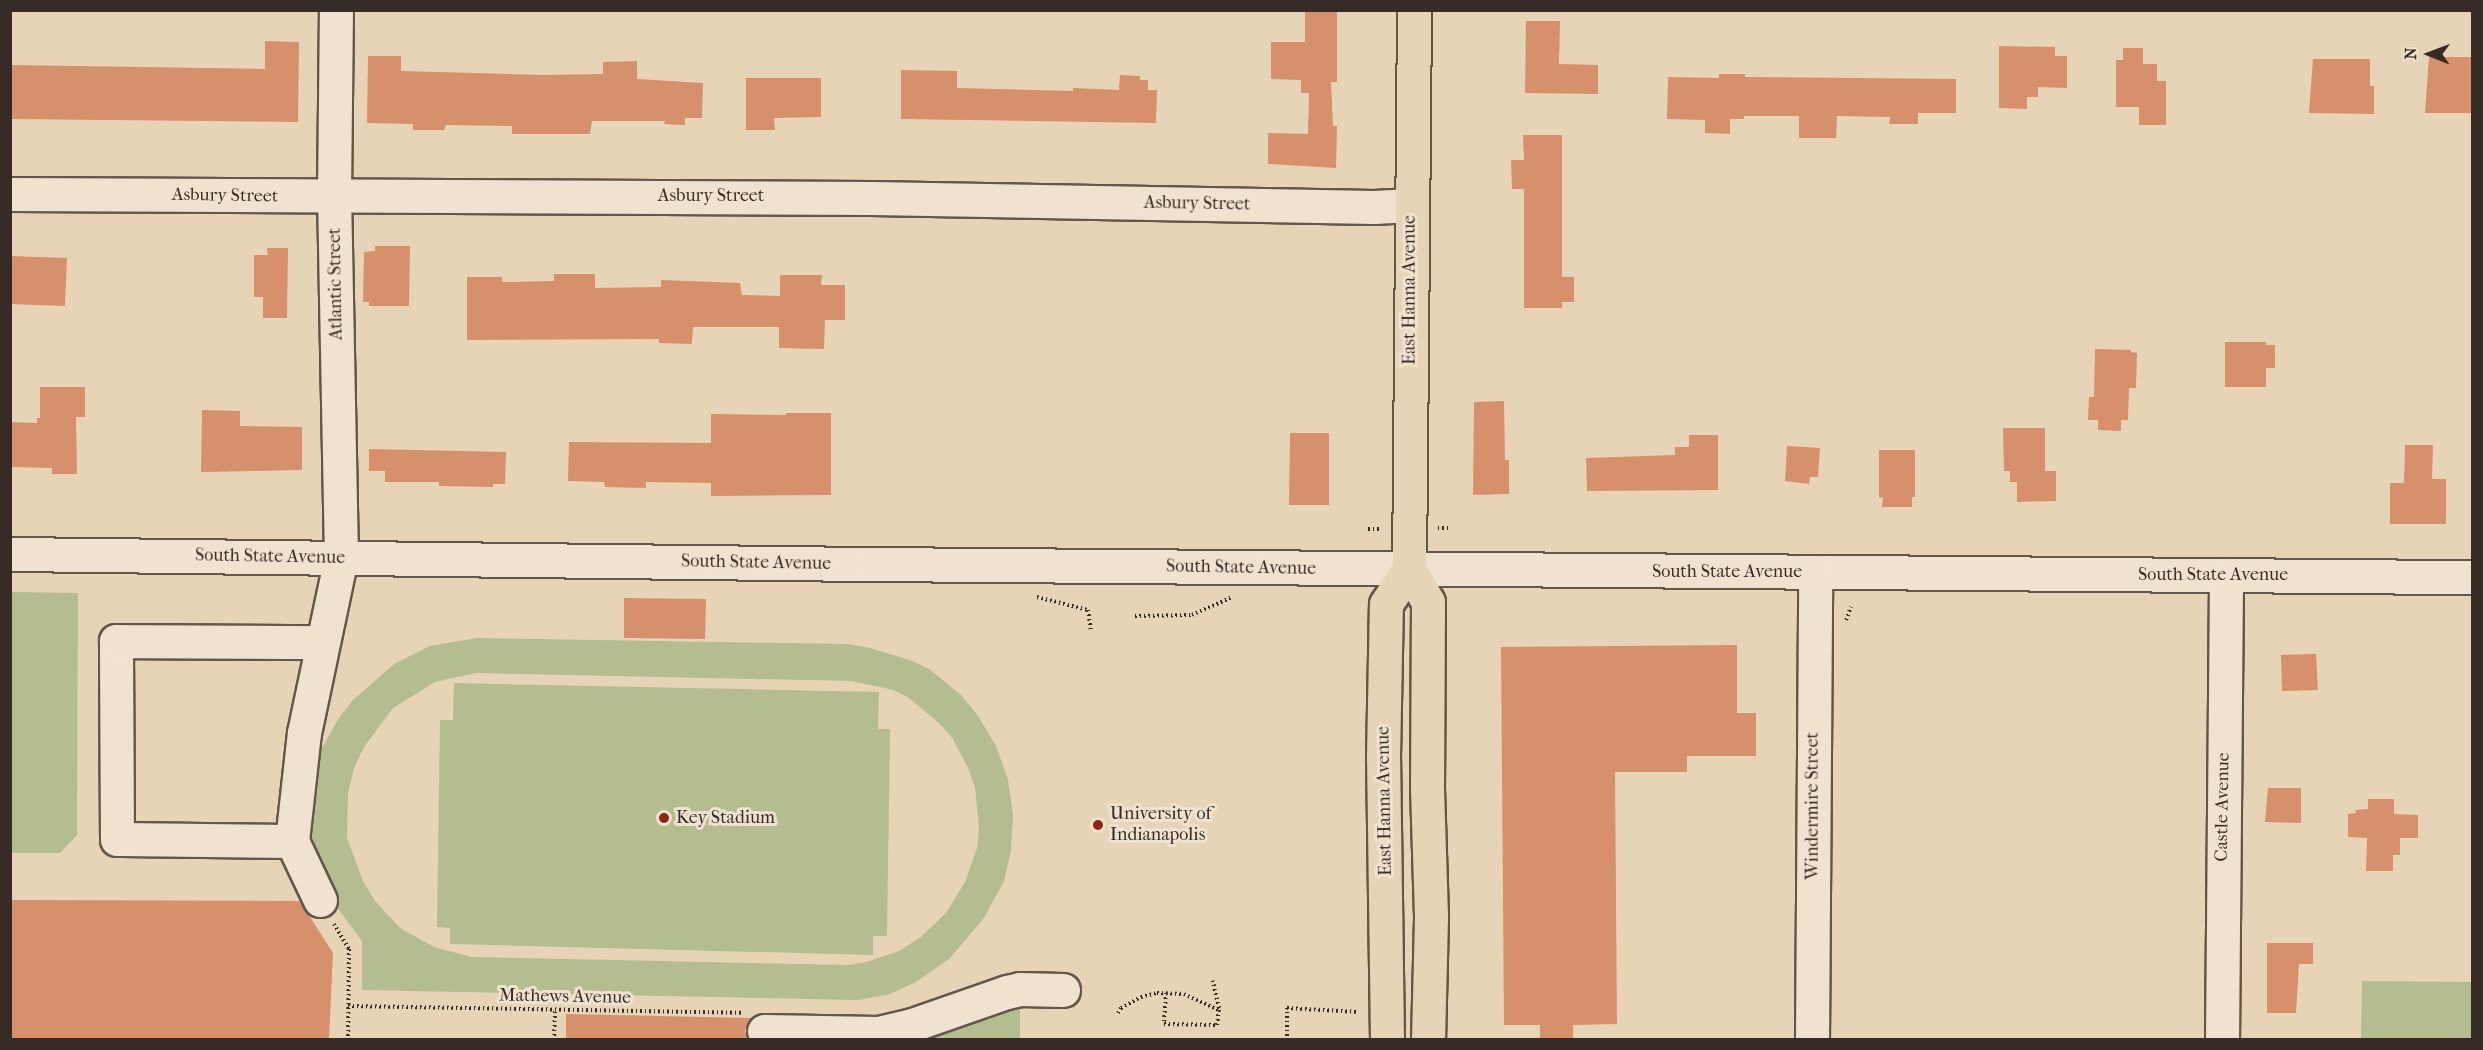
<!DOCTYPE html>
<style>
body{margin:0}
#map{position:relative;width:2483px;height:1050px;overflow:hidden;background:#e7d4b7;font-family:"IM FELL French Canon",serif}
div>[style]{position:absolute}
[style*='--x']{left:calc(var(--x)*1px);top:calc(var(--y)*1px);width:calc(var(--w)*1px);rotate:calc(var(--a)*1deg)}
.green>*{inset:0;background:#b4bd8f}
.building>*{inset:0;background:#d6906c}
.path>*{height:4px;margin-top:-2px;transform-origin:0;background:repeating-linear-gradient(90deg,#372c25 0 1.5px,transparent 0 4.5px)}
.roads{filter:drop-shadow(2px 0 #63564a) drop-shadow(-2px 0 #63564a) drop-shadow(0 2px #63564a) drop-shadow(0 -2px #63564a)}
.minor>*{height:33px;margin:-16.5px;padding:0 16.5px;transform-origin:16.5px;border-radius:16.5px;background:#efe3d0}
.major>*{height:33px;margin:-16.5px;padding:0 16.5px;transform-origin:16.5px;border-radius:16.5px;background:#e7d4b7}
.dots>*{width:16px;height:16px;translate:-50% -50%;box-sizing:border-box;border:3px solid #efe3d0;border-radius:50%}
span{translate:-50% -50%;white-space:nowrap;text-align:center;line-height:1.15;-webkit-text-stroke:6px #efe3d0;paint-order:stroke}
.street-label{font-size:18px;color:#372c25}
.poi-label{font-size:18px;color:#372c25}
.left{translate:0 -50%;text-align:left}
.frame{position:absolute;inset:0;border:12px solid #372c25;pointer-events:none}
.north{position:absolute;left:2399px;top:24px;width:60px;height:60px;-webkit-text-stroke:4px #efe3d0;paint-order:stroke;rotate:271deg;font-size:16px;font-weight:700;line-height:24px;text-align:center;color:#372c25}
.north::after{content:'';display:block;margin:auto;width:21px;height:27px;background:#372c25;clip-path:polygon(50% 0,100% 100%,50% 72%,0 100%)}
</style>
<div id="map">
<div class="green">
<div style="clip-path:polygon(11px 592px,78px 593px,77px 835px,60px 853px,11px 853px)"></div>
<div style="clip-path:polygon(evenodd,477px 638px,847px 644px,870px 648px,910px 660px,929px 669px,961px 695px,978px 716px,996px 746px,1008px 780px,1013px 815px,1011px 851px,1004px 881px,984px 918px,949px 959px,916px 982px,890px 994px,859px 1000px,362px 990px,362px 941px,336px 906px,323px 879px,311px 834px,313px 780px,322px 748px,337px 721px,352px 701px,394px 664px,430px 646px,477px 638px,476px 673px,851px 681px,894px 690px,909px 698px,939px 723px,953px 739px,968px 768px,975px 787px,979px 828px,977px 848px,965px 882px,946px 913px,921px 937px,899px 951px,866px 962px,848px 965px,472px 957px,434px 947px,400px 928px,375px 901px,363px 881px,347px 838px,348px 793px,354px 768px,364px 747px,393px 708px,435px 682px,476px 673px)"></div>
<div style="clip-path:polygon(454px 683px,879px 692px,878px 729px,890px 729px,887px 936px,873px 936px,873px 955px,450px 944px,450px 928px,437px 927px,440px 720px,453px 720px)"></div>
<div style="clip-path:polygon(2362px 981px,2472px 982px,2472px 1039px,2361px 1039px)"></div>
<div style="clip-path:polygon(1020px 1003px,1020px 1039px,931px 1039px,931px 1032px)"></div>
</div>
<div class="building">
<div style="clip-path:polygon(1305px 10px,1337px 10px,1337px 82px,1331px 82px,1333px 126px,1337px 126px,1336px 168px,1268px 164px,1268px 133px,1308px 134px,1309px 93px,1301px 93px,1301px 80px,1271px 79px,1271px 42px,1305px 42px)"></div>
<div style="clip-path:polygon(1526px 21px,1560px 21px,1559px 64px,1598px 65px,1598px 94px,1525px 93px)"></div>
<div style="clip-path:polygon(265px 41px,299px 42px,298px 122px,10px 119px,10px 65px,265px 69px)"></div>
<div style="clip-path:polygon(1999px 46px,2055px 47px,2055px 56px,2067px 56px,2067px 88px,2038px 87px,2038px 97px,2027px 97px,2027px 109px,1999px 108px)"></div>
<div style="clip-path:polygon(2123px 48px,2143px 48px,2143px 64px,2157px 64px,2157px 81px,2166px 81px,2166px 125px,2139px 125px,2139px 107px,2116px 107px,2116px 60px,2123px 60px)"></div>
<div style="clip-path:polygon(368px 56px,401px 56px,401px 71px,544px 75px,603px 74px,603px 62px,637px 61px,637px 79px,703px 83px,702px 118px,685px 118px,685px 125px,664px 124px,665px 121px,592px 121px,590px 134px,512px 134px,512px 126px,446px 125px,444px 130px,413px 130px,413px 124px,367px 123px)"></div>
<div style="clip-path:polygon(2429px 57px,2472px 57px,2472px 113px,2425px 113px)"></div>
<div style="clip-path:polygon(2313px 59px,2370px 59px,2370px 86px,2374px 86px,2374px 114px,2309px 113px)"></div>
<div style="clip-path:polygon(901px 70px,957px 71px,957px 88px,1073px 91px,1073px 88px,1119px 90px,1120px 75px,1140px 76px,1140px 80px,1148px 80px,1148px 90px,1157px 90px,1156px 123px,901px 119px)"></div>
<div style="clip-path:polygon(1719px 74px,1745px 74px,1745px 77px,1956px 79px,1956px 113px,1918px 113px,1918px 124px,1889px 124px,1890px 117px,1837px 116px,1836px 138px,1799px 138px,1799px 116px,1744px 116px,1744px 119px,1730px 119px,1730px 134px,1705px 133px,1705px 120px,1667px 119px,1668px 77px,1719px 78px)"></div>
<div style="clip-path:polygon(746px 78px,821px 78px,821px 117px,774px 118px,775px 130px,746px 130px)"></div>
<div style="clip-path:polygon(1523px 135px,1562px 135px,1562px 277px,1574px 277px,1574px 302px,1562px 302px,1562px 308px,1524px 308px,1524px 189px,1512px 189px,1511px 160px,1524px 160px)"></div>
<div style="clip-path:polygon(375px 246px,410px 246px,409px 306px,369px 306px,369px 302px,363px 302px,364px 252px,375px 251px)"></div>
<div style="clip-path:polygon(267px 248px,288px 248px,287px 318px,263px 318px,263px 297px,254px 297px,254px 255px,268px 255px)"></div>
<div style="clip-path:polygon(10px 256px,67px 258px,65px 306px,10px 304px)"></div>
<div style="clip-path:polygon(554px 274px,595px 274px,595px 288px,661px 287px,661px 280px,740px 283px,742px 295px,780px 296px,780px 275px,822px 275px,821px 285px,845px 285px,845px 320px,825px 320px,824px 349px,779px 348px,779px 327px,693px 327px,692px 344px,659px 343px,659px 339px,467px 340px,467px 277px,502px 277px,502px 282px,554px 281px)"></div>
<div style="clip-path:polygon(2225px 342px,2266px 342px,2266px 345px,2275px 345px,2275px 368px,2266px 368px,2266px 387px,2225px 387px)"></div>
<div style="clip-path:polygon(2095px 349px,2131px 350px,2131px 352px,2137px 353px,2136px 388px,2129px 388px,2128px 420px,2121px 420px,2121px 431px,2098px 430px,2098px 420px,2088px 420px,2089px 397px,2094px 397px)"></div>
<div style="clip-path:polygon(40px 387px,85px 387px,85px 417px,76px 417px,77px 474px,52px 474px,52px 468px,10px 467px,10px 422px,37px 423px,37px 418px,40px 418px)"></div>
<div style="clip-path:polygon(1504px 401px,1505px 460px,1509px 460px,1509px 494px,1473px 495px,1474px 402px)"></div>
<div style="clip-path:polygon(202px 410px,240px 411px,240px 426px,302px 427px,302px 470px,201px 472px)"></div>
<div style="clip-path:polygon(786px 413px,831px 413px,831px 495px,711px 496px,711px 483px,646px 482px,646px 488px,605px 487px,604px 482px,568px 481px,569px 442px,711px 443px,711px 414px,786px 415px)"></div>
<div style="clip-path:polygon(2003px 428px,2045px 428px,2045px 471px,2056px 471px,2056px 501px,2017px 502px,2017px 482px,2010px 482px,2010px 471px,2004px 471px)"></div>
<div style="clip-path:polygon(1290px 433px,1329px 433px,1329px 505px,1289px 505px)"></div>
<div style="clip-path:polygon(1689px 435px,1718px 435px,1718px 490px,1587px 491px,1586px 458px,1675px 455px,1675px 447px,1689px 447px)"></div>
<div style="clip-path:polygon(2405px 445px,2433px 445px,2432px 479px,2446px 479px,2446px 524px,2390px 524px,2390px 483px,2404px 483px)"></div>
<div style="clip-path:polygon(1787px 446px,1820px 448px,1818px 477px,1810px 477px,1809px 484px,1785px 481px)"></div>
<div style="clip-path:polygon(369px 449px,506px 452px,505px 484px,493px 484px,493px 487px,439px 486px,439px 482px,385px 482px,385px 471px,369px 471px)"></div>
<div style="clip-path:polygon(1879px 450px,1915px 450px,1915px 497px,1912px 497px,1912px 507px,1882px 507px,1883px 497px,1879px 498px)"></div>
<div style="clip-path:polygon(624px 598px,706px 599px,705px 639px,624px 638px)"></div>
<div style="clip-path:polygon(1737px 645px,1737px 713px,1756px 713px,1756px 756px,1687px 756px,1687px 772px,1615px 772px,1617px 1024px,1573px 1025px,1573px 1040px,1540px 1040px,1540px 1025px,1504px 1025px,1501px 647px)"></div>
<div style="clip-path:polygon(2316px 654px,2318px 690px,2282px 691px,2281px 655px)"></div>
<div style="clip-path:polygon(2268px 788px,2301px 788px,2301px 823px,2265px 822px)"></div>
<div style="clip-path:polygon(2368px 799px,2394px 799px,2394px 814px,2418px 815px,2418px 838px,2400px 838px,2400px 855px,2393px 855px,2393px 871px,2366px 871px,2367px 838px,2348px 837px,2348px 814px,2356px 813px,2355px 810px,2368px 809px)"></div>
<div style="clip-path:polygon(10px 900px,300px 901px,333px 953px,329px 1040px,10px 1040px)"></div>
<div style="clip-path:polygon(2267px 943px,2313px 943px,2313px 964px,2299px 964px,2296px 1013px,2267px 1013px)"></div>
<div style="clip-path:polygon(566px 1014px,751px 1018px,745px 1030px,747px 1040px,566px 1040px)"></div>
</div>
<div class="path">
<div style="--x:1438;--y:528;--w:11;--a:0"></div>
<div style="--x:1368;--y:529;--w:12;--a:0"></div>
<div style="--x:1037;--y:597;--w:53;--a:14.3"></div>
<div style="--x:1088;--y:610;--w:21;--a:82"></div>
<div style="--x:1135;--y:616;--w:57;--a:-1"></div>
<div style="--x:1192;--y:615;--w:42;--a:-24.1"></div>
<div style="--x:1846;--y:620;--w:14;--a:-69"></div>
<div style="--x:334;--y:924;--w:29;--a:59"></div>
<div style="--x:349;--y:949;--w:91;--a:90.6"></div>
<div style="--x:1166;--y:993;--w:31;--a:94"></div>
<div style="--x:1164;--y:1024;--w:53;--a:1.1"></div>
<div style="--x:1217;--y:1025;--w:17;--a:-83"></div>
<div style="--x:1219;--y:1008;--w:28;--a:-103"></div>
<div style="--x:348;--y:1006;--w:393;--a:1"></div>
<div style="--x:1118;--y:1013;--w:6;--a:-59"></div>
<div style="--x:1121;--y:1008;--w:23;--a:-29"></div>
<div style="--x:1141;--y:997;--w:16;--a:-14"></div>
<div style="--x:1157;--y:993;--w:27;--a:2"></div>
<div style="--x:1184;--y:994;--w:38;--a:25"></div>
<div style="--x:554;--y:1040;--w:30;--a:-88"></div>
<div style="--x:1287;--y:1040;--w:32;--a:-90"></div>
<div style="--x:1287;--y:1008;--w:72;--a:3.2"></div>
</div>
<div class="roads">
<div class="minor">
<div style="--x:10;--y:194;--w:861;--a:0.27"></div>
<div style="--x:871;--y:198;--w:503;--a:1.03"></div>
<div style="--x:1374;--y:207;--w:37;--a:-3"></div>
<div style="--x:10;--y:554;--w:861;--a:0.67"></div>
<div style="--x:871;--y:564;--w:1601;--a:0.47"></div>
<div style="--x:292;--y:841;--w:175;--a:-179.3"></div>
<div style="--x:117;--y:839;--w:198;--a:-90.3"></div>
<div style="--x:116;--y:641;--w:206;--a:0.3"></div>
<div style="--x:320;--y:900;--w:65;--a:-115.4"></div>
<div style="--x:292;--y:841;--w:109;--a:-83.7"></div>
<div style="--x:304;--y:733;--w:179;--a:-78.1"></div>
<div style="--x:341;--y:558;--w:361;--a:-91.1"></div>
<div style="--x:334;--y:197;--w:187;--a:-89.4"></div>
<div style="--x:764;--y:1031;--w:114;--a:1"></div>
<div style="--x:878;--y:1033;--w:35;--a:-13"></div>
<div style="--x:912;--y:1025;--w:101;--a:-19.2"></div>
<div style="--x:1007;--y:992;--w:13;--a:-13"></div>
<div style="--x:1020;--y:989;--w:43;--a:1.3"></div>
<div style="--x:1812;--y:1040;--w:468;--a:-89.6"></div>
<div style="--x:2222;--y:1040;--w:465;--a:-89.5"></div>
</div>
<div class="major">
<div style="--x:1414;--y:10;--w:559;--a:90.51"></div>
<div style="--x:1409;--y:569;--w:38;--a:60"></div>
<div style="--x:1428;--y:602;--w:186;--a:90.3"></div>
<div style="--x:1427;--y:788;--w:130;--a:88.2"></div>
<div style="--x:1431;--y:918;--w:122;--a:91.4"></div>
<div style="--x:1387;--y:1040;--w:283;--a:-90.8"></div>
<div style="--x:1383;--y:757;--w:153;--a:-88.9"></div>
<div style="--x:1386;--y:604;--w:42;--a:-56.7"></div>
</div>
</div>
<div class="dots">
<div style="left:664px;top:818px;background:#8f2418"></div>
<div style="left:1098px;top:825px;background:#8f2418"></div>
</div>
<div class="street-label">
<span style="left:225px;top:196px;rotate:1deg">Asbury Street</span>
<span style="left:711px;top:196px">Asbury Street</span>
<span style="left:1197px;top:204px;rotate:1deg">Asbury Street</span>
<span style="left:336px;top:284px;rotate:-91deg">Atlantic Street</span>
<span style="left:1410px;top:290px;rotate:-90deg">East Hanna Avenue</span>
<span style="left:270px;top:557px;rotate:1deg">South State Avenue</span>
<span style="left:756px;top:563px;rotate:1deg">South State Avenue</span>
<span style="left:1241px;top:568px;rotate:1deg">South State Avenue</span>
<span style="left:1727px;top:572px">South State Avenue</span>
<span style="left:2213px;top:575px">South State Avenue</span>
<span style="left:1385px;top:801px;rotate:-91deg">East Hanna Avenue</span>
<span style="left:1813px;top:806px;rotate:-90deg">Windermire Street</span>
<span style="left:2223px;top:807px;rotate:-89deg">Castle Avenue</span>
<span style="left:565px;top:997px;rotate:1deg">Mathews Avenue</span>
</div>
<div class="poi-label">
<span class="left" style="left:1110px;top:825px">University of<br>Indianapolis</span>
<span class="left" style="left:676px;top:818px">Key Stadium</span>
</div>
<div class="frame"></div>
<div class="north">N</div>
</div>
